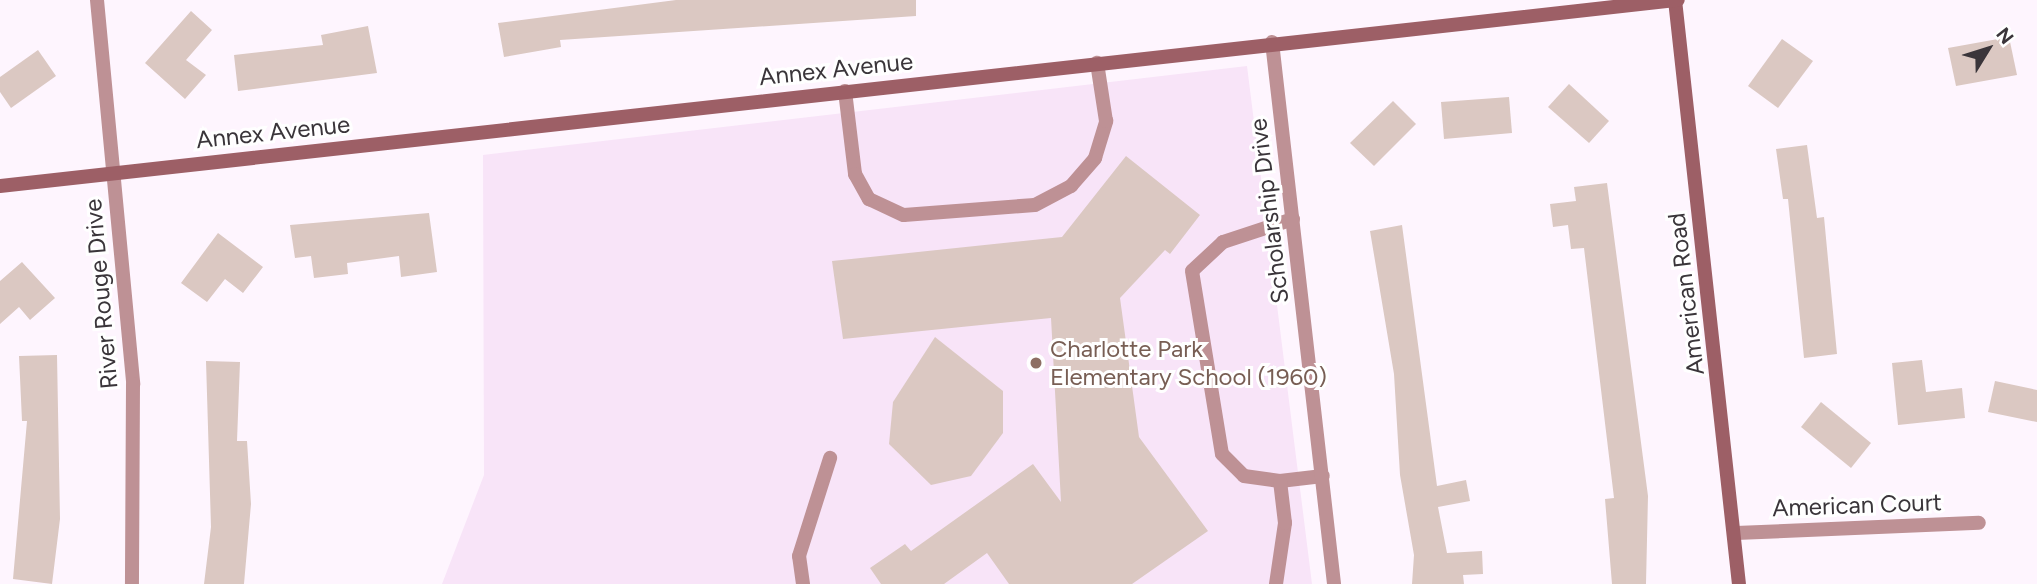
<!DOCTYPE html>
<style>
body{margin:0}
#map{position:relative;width:2037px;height:584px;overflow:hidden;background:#fef5fe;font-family:Figtree,sans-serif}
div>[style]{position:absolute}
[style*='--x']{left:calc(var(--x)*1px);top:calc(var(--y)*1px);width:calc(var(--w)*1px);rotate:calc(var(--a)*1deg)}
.built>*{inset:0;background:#f8e4f8}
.building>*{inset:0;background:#dbc8c2}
.lane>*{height:14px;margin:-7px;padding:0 7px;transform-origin:7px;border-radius:7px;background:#be9195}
.street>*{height:14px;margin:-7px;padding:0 7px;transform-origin:7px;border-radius:7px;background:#be9195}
.secondary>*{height:14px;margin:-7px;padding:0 7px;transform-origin:7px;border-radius:7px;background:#9d5f66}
.dots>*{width:19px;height:19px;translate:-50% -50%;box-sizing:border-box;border:4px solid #fff;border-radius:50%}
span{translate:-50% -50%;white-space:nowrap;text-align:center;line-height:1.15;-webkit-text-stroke:6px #fff;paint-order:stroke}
.street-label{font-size:24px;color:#3a353a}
.education-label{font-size:24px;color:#785e54}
.left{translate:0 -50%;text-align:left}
.north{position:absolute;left:1953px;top:14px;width:70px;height:70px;-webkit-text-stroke:5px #fff;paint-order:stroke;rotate:52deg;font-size:19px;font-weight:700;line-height:28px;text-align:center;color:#3a353a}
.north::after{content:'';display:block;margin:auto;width:24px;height:32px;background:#3a353a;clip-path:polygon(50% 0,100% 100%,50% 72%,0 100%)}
</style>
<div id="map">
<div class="built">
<div style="clip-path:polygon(1247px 66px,1312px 584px,442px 584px,484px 475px,483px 155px)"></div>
</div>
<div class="building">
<div style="clip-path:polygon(676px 0,916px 0,916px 16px,560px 40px,561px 47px,504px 57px,498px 23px)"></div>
<div style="clip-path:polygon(191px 11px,212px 30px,186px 60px,206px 75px,185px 99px,145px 63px)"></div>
<div style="clip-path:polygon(368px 26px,377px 73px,238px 91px,234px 55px,323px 45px,321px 35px)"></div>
<div style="clip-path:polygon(2009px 37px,2017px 75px,1956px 86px,1948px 48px)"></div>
<div style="clip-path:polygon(1782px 39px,1813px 61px,1778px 108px,1748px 86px)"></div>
<div style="clip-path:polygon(38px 50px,56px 76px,11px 108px,0 92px,0 77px)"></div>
<div style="clip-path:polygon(1569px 84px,1609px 121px,1589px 143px,1548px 107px)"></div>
<div style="clip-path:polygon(1509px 97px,1512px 133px,1444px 139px,1441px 102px)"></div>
<div style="clip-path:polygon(1393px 101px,1416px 124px,1374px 166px,1350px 143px)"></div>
<div style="clip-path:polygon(1807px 145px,1817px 218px,1824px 217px,1837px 354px,1804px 358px,1788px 199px,1783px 199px,1776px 149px)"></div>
<div style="clip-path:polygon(1126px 156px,1200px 215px,1170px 254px,1165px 250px,1120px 298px,1139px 437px,1208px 531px,1132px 584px,1009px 584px,987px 553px,944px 584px,881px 584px,870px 568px,905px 544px,911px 551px,1033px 464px,1061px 502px,1051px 318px,843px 339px,832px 261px,1062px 237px)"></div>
<div style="clip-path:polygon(1607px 183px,1648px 496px,1646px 584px,1612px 584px,1605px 499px,1614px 498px,1584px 248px,1571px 249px,1568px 225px,1553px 227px,1550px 204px,1576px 201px,1574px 187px)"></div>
<div style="clip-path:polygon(429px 213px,437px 272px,401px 277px,399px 256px,347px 263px,348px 274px,314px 278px,311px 256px,295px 258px,290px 225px)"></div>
<div style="clip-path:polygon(1402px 225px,1437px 486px,1466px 480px,1470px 501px,1438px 507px,1447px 553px,1482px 551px,1483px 574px,1463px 575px,1464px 584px,1412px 584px,1414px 555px,1400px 475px,1394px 374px,1370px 231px)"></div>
<div style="clip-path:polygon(218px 233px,263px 267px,243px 293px,225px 279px,207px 302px,181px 283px)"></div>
<div style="clip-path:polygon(22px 262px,55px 298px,30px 320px,19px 307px,0 324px,0 281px)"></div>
<div style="clip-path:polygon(935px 337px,1003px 391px,1003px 433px,971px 476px,931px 485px,889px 444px,893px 402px)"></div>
<div style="clip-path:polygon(57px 355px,60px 519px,52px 584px,13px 579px,27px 421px,22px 421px,19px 356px)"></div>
<div style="clip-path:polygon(1922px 360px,1926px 392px,1962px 388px,1965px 418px,1898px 425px,1892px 363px)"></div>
<div style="clip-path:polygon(206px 361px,240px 362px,237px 441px,247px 441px,251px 504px,244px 584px,204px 584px,211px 527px)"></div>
<div style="clip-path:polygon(1995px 381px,2037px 390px,2037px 422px,1988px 412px)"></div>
<div style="clip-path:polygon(1821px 402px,1871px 443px,1851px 468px,1801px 427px)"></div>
</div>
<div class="lane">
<div style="--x:845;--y:91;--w:84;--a:83.1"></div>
<div style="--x:855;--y:174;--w:29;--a:61"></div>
<div style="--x:869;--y:199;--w:38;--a:25"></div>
<div style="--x:904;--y:215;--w:131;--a:-4.4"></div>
<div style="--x:1035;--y:205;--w:41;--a:-27.8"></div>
<div style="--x:1071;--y:186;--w:37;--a:-49"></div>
<div style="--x:1095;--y:158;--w:39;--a:-73"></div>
<div style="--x:1106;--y:121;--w:59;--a:-98.8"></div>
<div style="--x:1293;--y:219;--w:74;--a:161.8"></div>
<div style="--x:1223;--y:242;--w:42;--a:136.9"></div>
<div style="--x:1192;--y:271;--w:185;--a:80.7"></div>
<div style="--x:1222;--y:454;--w:31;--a:45"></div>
<div style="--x:1244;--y:476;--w:36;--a:8"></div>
<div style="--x:1280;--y:481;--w:43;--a:-6.6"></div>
<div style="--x:803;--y:584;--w:28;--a:-98"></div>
<div style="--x:799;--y:556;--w:103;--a:-72.4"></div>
<div style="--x:1276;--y:584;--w:62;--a:-81.6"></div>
<div style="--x:1285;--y:523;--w:42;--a:-96.8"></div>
</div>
<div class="street">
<div style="--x:97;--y:0;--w:386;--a:84.6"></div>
<div style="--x:133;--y:384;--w:200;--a:90.3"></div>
<div style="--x:1272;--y:42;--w:546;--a:83.47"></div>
<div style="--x:1736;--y:533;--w:243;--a:-2.4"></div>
</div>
<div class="secondary">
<div style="--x:1675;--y:0;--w:587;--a:83.75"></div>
<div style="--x:0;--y:186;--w:1688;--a:-6.33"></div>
</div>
<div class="dots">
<div style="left:1036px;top:363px;background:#8d6e63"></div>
</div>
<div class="street-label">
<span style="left:836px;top:69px;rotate:-6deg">Annex Avenue</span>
<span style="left:273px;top:132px;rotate:-6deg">Annex Avenue</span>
<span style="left:1269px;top:211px;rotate:-97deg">Scholarship Drive</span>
<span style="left:101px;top:294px;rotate:-95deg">River Rouge Drive</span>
<span style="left:1686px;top:294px;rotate:-97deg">American Road</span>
<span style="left:1857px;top:505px;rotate:-2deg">American Court</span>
</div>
<div class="education-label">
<span class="left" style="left:1050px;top:363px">Charlotte Park<br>Elementary School (1960)</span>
</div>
<div class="north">N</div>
</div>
